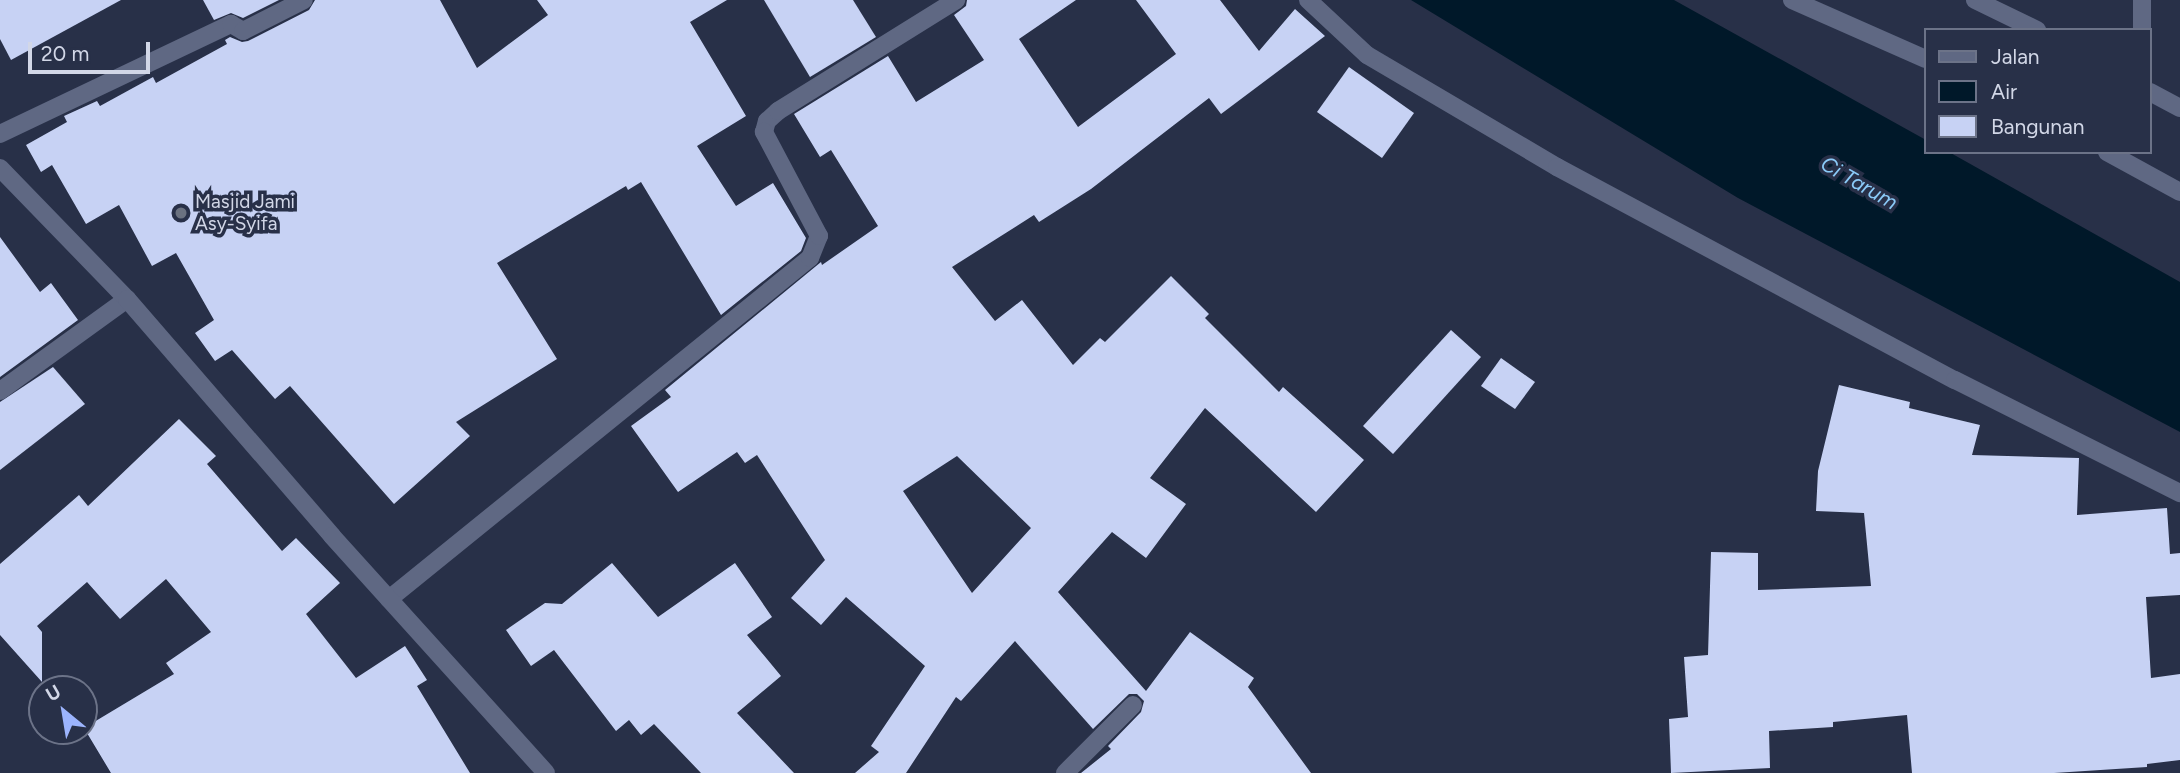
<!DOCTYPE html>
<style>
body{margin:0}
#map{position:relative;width:2180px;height:773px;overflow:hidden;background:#283048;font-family:Figtree,sans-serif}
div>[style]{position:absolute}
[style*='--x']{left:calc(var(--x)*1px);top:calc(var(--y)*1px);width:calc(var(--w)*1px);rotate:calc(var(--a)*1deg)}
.water>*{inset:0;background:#001829}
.building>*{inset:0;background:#c7d2f4}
.service>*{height:18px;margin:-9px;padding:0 9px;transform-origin:9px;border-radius:9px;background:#5f6883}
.minor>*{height:18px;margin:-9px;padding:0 9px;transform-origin:9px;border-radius:9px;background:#5f6883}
.tertiary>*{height:18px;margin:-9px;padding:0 9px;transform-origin:9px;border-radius:9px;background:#5f6883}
.dots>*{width:19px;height:19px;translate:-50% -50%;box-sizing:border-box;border:4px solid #283048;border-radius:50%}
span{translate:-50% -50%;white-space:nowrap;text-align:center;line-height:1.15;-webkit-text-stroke:7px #283048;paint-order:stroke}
.poi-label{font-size:19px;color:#d2d7e7}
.left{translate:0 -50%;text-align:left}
.water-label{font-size:21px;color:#8bcaf8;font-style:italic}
.legend{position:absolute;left:1924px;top:28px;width:228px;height:126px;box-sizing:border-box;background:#283048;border:2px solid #6c7388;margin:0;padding:9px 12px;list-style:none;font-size:21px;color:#d2d7e7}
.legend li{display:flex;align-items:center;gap:14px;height:35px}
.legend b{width:35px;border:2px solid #6c7388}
.north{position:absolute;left:28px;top:675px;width:70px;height:70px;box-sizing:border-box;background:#283048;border:2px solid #6c7388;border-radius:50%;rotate:330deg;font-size:19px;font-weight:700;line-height:28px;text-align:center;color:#d2d7e7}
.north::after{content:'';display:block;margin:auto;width:24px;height:32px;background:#9cb4fd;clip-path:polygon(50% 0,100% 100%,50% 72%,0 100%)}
.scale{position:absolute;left:28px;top:42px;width:122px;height:32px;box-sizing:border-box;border:4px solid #d2d7e7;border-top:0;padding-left:9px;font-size:21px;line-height:24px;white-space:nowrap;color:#d2d7e7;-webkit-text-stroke:5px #283048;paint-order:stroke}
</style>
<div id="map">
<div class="water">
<div style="clip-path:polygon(1411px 0,1674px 0,1926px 140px,1926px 152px,1949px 152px,2180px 282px,2180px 432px,1738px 198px)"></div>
</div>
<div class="building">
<div style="clip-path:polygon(0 0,121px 0,11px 60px,0 39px)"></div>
<div style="clip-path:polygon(203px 0,279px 0,243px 18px,231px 13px,214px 20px)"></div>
<div style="clip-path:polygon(315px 0,440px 0,477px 68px,548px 15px,537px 0,727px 0,690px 22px,746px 116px,697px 146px,736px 206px,773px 183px,806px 238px,801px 251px,721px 315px,641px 182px,628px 190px,626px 186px,497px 263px,557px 359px,456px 422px,470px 436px,394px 504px,290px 386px,275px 399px,232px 350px,215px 361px,195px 333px,214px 320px,176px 253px,152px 266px,119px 205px,86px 224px,52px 165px,41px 172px,26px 145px,67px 122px,64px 116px,97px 101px,100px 106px,153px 77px,156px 83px,227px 44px,225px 40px,230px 37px,242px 42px,248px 41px,309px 10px)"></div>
<div style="clip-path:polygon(764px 0,853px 0,876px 37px,810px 77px)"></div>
<div style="clip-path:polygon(evenodd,967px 0,1076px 0,1019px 39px,1078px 127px,1176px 54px,1136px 0,1220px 0,1259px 51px,1295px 9px,1325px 36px,1221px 114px,1209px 98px,1091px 189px,1039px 222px,1034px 215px,952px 267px,995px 321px,1022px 300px,1073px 365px,1100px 338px,1105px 342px,1171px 276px,1209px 314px,1205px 318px,1279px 392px,1283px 387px,1364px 460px,1316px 512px,1205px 408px,1150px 478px,1186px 504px,1146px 558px,1112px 532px,1058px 592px,1146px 691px,1190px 632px,1254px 678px,1248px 687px,1311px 773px,1081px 773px,1111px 749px,1108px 746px,1141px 712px,1144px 701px,1137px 694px,1129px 694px,1093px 729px,1015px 641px,961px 701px,956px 697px,906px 773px,855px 773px,879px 752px,871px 746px,925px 666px,846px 597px,821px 625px,791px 598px,825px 560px,757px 455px,745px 463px,737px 452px,678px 492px,631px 426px,671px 397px,665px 390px,821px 262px,822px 265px,878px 226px,831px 150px,820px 157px,794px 114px,888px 56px,916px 102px,984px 60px,954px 15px,966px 6px,967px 0,957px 456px,1031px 528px,972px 593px,903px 491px,957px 456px)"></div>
<div style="clip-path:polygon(1349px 67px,1414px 113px,1382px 158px,1317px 112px)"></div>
<div style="clip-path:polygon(0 237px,40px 292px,51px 283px,78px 320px,0 377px)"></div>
<div style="clip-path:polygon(1451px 330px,1481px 357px,1393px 454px,1363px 426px)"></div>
<div style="clip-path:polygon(1501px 358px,1535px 382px,1515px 409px,1481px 386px)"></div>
<div style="clip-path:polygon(53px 367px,85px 404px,0 470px,0 402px)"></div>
<div style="clip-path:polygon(1839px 385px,1910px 402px,1909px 408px,1980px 425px,1972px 455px,2079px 458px,2077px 515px,2167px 508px,2170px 554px,2180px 553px,2180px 595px,2146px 597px,2151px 678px,2180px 674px,2180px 760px,2147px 764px,2147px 767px,2054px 773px,1912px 773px,1907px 715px,1833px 722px,1833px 727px,1769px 731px,1770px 768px,1671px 773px,1669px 719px,1688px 717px,1684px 657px,1708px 655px,1711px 552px,1758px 553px,1758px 590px,1871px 586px,1864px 513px,1816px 511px,1818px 471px)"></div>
<div style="clip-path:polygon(179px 419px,216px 456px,207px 464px,282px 551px,296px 538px,340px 583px,306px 614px,356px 678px,405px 646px,427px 680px,417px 686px,470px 773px,111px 773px,84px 728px,174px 674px,166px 663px,211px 632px,166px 579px,120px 619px,87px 582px,37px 626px,42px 632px,42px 682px,0 635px,0 564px,79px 495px,88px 506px)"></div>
<div style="clip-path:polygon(612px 563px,658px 617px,735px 563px,772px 617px,747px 635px,781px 676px,737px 713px,794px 773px,701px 773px,654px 724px,641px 735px,629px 720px,616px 731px,554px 650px,531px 666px,506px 630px,545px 603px,562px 604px)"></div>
</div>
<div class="service">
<div style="--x:764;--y:132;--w:11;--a:-75"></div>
<div style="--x:767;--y:121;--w:15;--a:-42"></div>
<div style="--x:778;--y:111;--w:210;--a:-31.9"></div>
</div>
<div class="minor">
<div style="--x:1308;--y:0;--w:81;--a:43"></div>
<div style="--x:1367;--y:55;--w:221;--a:30.5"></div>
<div style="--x:1557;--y:167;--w:451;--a:28.2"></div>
<div style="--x:1955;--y:380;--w:252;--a:26.7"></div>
<div style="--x:1792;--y:0;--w:146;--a:23.8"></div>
<div style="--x:1975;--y:0;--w:69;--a:25.8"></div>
<div style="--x:2142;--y:30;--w:30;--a:-90"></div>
<div style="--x:2150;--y:92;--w:34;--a:28"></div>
<div style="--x:0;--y:134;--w:256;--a:-25.5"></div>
<div style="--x:231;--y:24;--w:14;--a:30"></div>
<div style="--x:243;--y:31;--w:68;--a:-26.9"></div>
<div style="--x:2107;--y:152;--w:83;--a:28.7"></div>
<div style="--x:0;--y:391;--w:157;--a:-35.9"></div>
<div style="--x:389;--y:599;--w:542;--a:-39.01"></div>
<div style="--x:810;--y:258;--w:24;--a:-68"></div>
<div style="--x:819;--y:236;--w:118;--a:-117.9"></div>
<div style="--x:1065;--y:773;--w:96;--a:-45"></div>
</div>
<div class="tertiary">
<div style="--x:0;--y:168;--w:182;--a:45.9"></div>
<div style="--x:127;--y:299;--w:313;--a:49.1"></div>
<div style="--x:332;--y:536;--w:319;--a:47.9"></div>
</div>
<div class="dots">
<div style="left:181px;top:213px;background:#6b7280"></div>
</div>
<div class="poi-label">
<span class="left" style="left:195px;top:213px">Masjid Jami<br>Asy-Syifa</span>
</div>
<div class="water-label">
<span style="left:1859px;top:183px;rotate:30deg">Ci Tarum</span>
</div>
<ul class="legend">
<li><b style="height:9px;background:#5f6883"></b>Jalan</li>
<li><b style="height:19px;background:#001829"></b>Air</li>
<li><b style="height:19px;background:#c7d2f4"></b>Bangunan</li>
</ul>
<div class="north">U</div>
<div class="scale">20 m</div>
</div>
